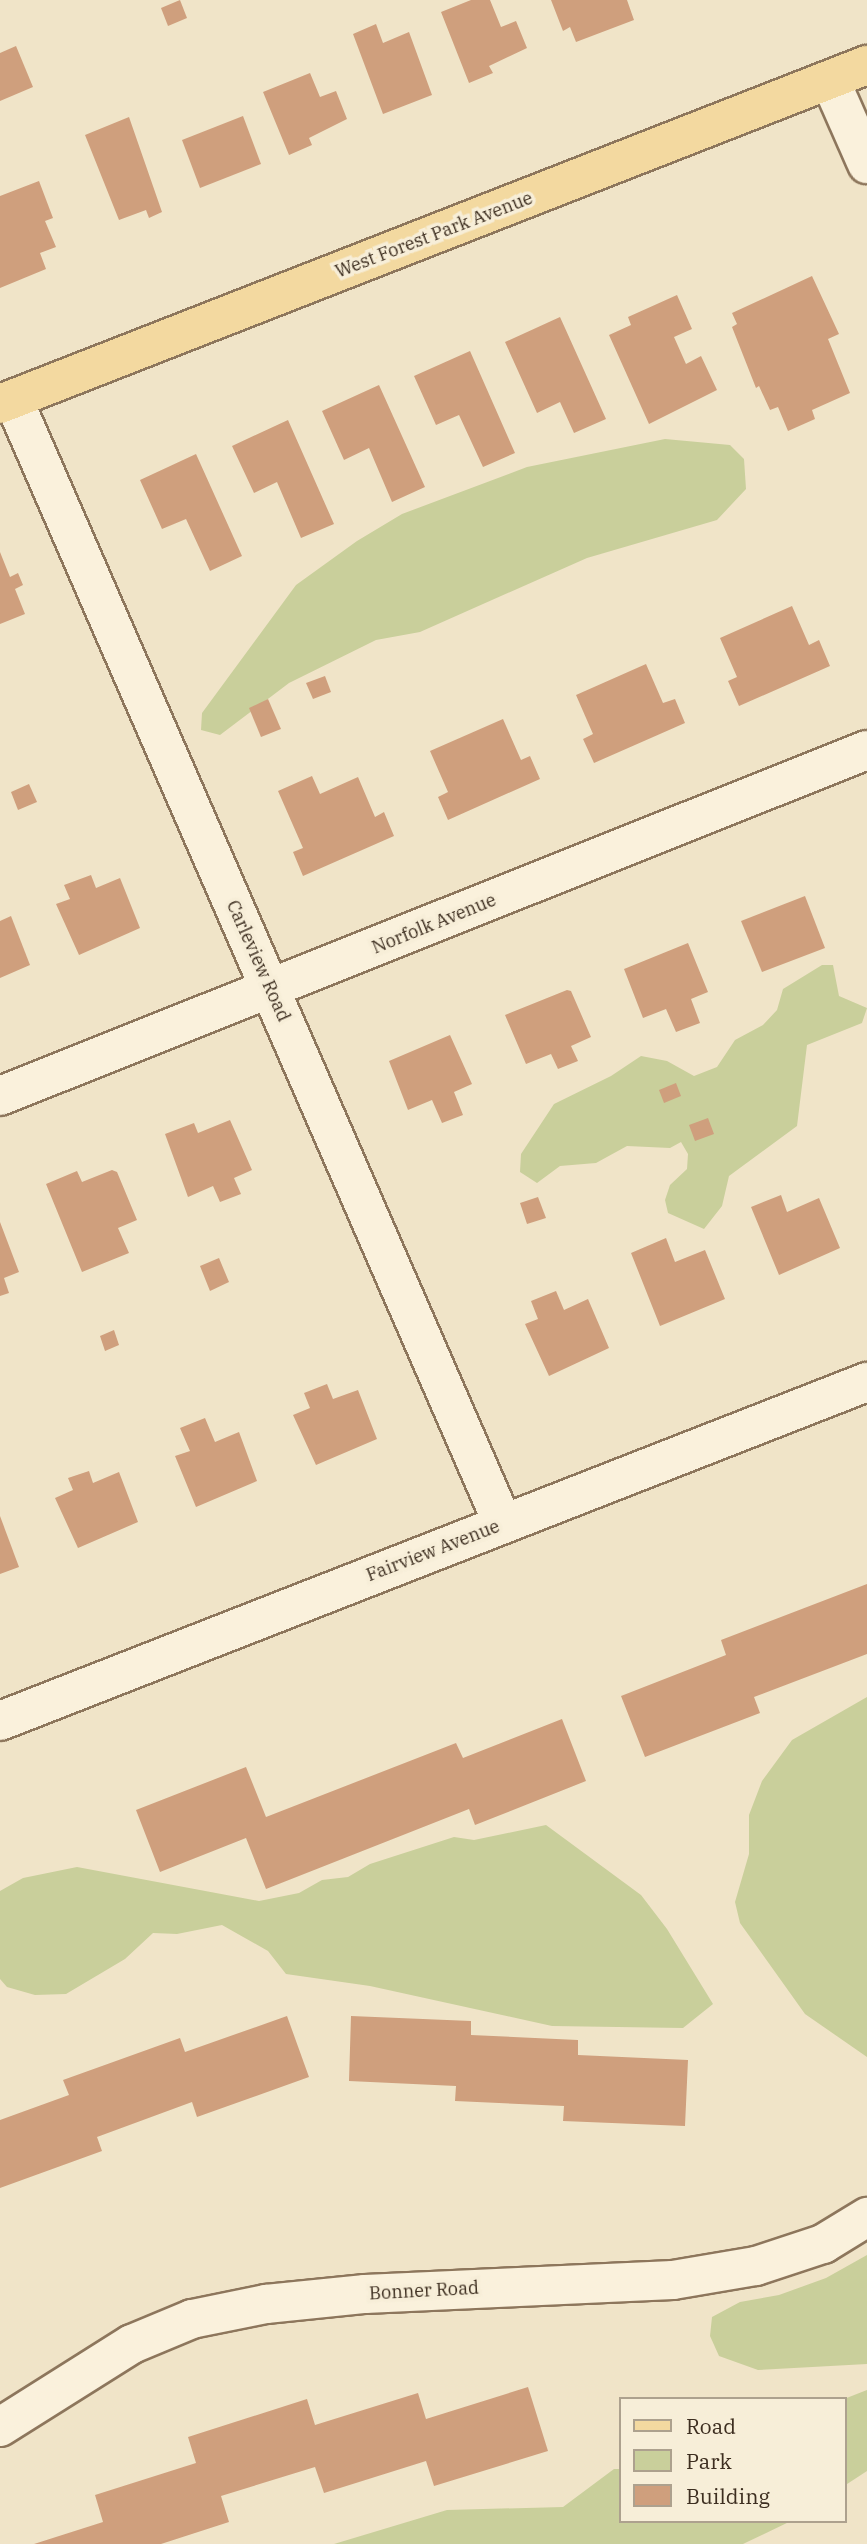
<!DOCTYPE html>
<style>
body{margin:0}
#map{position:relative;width:867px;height:2544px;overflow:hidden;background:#f0e4c8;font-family:"IBM Plex Serif",serif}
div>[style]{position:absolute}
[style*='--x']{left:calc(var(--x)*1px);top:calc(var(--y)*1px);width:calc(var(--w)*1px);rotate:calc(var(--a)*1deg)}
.green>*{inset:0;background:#c9cf9b}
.building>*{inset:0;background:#cf9f7d}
.roads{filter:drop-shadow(2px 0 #8d765c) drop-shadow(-2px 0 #8d765c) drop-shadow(0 2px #8d765c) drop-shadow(0 -2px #8d765c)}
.minor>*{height:38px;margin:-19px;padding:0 19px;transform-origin:19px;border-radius:19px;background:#faf1dc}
.major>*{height:38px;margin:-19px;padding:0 19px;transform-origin:19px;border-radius:19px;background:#f3d9a0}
span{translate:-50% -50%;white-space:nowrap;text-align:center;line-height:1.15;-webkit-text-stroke:7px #f7eed8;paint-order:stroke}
.street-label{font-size:18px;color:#3d2e20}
.legend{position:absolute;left:619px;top:2397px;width:228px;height:126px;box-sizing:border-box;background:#f7eed8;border:2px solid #ada18e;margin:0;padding:9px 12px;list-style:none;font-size:21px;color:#3d2e20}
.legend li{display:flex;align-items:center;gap:14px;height:35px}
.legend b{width:35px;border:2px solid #ada18e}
</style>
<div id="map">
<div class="green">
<div style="clip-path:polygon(665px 439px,730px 445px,744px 459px,746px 489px,717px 520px,587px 558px,420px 632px,376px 640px,289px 683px,220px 735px,201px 730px,202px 713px,296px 585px,357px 541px,402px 514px,527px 467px)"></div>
<div style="clip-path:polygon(822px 965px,833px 965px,839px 996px,867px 1008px,862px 1023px,807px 1045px,797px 1126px,729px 1176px,722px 1206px,704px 1229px,668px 1213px,665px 1200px,670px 1185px,687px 1169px,688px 1154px,681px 1142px,670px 1148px,627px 1146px,596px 1163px,560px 1166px,537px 1183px,520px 1172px,521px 1154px,554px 1104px,611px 1076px,641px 1056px,667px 1061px,694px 1076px,717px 1067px,735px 1040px,763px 1025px,777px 1010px,783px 989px)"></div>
<div style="clip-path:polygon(867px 1697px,867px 2057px,805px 2014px,740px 1923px,735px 1902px,749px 1854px,749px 1815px,762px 1781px,792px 1740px)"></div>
<div style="clip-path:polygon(546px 1825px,641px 1895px,667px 1929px,713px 2004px,683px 2028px,552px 2026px,370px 1986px,286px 1974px,268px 1951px,222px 1925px,177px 1934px,153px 1933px,125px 1959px,66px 1994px,35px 1995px,7px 1987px,0 1979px,0 1891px,23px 1878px,77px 1867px,259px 1901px,299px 1893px,322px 1880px,348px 1877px,370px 1864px,454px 1837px,474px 1840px)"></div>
<div style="clip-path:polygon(867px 2255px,867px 2364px,758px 2370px,719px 2356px,710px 2336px,712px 2317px,740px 2302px,779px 2295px,826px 2278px)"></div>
<div style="clip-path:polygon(867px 2390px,867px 2471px,844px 2486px,844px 2399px)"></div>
<div style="clip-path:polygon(614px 2469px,620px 2469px,620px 2521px,791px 2521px,743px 2544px,334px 2544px,447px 2510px,563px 2507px)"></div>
</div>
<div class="building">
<div style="clip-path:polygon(180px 0,187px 18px,168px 26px,161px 8px)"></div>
<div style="clip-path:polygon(471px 0,490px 0,501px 27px,516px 21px,527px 48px,489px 66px,493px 73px,469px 83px,441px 12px)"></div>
<div style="clip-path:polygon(551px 0,627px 0,634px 20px,576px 42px,570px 27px,563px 31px)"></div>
<div style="clip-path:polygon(376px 24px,383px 43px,409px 32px,432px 95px,383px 114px,353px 34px)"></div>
<div style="clip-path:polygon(16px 46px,33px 87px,0 101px,0 53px)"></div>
<div style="clip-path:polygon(310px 73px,320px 97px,336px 91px,347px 119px,309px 138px,312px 145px,289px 155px,263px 92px)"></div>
<div style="clip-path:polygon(243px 116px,261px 164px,200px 188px,182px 140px)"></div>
<div style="clip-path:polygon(129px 117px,162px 212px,149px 218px,146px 210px,119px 220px,85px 135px)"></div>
<div style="clip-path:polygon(39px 181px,53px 218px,45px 221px,56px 247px,40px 253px,46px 269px,0 288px,0 196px)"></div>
<div style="clip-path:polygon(812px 276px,839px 334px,828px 339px,850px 393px,812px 410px,815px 419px,788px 431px,778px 407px,770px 410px,759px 386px,756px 388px,732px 327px,737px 324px,732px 313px)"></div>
<div style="clip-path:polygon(677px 295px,692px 329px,674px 337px,686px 364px,701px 356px,717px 390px,649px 424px,609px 335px,631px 325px,628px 317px)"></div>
<div style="clip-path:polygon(560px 317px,606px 419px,574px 433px,560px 402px,537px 413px,505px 342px)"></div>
<div style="clip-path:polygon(470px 351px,515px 453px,483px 467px,459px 415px,436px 425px,414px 376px)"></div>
<div style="clip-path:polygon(379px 385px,425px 487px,392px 502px,369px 448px,344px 460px,322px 411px)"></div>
<div style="clip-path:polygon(288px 420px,334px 524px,301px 538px,277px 482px,254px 493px,232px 446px)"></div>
<div style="clip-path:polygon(196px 454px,242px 556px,210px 571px,186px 519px,162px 529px,140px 480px)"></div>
<div style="clip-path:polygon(0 552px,10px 577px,18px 573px,23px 585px,15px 589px,25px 614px,0 624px)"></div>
<div style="clip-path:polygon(792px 606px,809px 645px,819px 640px,830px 666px,739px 706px,728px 681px,737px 677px,720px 638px)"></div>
<div style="clip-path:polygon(646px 664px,663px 703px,675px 699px,685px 723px,594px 763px,583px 739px,593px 734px,576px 695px)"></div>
<div style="clip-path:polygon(325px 676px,331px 692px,313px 699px,306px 683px)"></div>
<div style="clip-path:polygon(268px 699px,281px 729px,261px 737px,249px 708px)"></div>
<div style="clip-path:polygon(503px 719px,521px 760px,530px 756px,540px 779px,448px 820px,438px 797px,448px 792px,430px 751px)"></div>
<div style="clip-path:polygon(312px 776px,320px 794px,358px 777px,375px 817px,384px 812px,394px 836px,303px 876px,293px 852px,303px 848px,278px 791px)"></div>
<div style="clip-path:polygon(29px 784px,37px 802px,18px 810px,11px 792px)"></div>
<div style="clip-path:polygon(91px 875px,96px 888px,120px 878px,140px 928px,79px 955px,56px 904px,70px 899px,64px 885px)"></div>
<div style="clip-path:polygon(805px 896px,825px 948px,762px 972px,741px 921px)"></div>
<div style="clip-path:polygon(11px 916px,30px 965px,0 978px,0 921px)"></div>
<div style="clip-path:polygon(688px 943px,708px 992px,691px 999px,700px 1023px,676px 1032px,666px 1009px,643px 1018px,624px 969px)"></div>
<div style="clip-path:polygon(567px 990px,571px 991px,591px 1037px,571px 1046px,578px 1061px,558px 1069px,551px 1054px,526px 1064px,505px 1015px)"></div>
<div style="clip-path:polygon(450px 1035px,472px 1084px,454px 1092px,463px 1115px,442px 1123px,432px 1100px,408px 1110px,389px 1061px)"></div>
<div style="clip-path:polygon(676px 1083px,681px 1096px,664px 1103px,659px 1090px)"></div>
<div style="clip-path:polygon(708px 1118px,714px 1134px,695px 1141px,689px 1125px)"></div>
<div style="clip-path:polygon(230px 1120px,252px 1170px,234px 1178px,241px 1194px,220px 1202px,213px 1186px,188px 1197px,165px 1134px,194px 1123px,198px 1133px)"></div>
<div style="clip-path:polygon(112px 1170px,117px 1172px,137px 1220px,118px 1228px,129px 1253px,82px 1272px,46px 1184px,77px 1171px,82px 1182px)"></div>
<div style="clip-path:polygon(781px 1195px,787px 1212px,819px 1198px,840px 1248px,779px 1275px,751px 1207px)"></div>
<div style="clip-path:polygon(538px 1197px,546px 1218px,527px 1224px,520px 1203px)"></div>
<div style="clip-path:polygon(0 1222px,19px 1272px,4px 1278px,9px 1293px,0 1296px)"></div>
<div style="clip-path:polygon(666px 1238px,675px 1262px,705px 1250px,725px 1299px,660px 1326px,631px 1253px)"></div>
<div style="clip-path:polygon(219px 1258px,229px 1282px,210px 1291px,200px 1266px)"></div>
<div style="clip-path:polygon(556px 1291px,564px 1310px,588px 1299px,609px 1348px,549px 1376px,525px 1324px,538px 1319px,531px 1301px)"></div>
<div style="clip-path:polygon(114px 1330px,119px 1345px,105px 1351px,100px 1336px)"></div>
<div style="clip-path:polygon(327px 1384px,333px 1399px,358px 1390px,377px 1439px,316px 1465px,293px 1415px,310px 1408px,304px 1393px)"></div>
<div style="clip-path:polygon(205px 1418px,215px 1442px,239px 1432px,257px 1481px,196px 1507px,175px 1456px,190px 1451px,180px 1428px)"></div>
<div style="clip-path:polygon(89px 1471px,93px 1483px,119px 1472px,138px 1522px,78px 1548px,55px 1498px,73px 1490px,68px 1478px)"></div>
<div style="clip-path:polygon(0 1516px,19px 1567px,0 1574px)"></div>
<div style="clip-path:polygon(867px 1584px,867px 1654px,754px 1697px,760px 1713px,645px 1757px,621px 1696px,726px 1655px,721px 1640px)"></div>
<div style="clip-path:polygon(562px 1719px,586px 1781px,475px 1825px,469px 1809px,266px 1889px,246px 1838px,160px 1872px,136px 1810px,246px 1767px,266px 1817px,456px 1743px,463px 1758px)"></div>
<div style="clip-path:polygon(287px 2016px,309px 2077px,197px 2117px,192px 2102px,97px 2137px,102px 2151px,0 2188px,0 2120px,69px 2095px,63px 2080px,180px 2038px,185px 2052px)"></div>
<div style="clip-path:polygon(351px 2016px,471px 2021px,471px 2035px,578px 2040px,578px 2055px,688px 2060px,685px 2126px,563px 2121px,564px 2106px,455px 2101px,456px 2086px,349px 2081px)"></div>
<div style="clip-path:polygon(528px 2387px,548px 2451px,434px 2486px,426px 2461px,324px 2493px,315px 2467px,221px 2496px,229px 2522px,161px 2544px,34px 2544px,103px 2522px,95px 2495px,196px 2463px,188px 2437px,307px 2399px,315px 2425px,418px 2393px,426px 2419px)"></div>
</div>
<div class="roads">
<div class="minor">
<div style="--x:830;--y:80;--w:92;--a:66.2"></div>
<div style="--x:13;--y:399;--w:1227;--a:66.46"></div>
<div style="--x:0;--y:1096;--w:933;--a:-21.76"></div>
<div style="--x:0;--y:1721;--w:931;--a:-21.36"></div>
<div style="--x:0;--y:2427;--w:156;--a:-32.2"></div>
<div style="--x:132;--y:2344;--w:65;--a:-22.6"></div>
<div style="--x:192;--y:2319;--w:76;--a:-11.5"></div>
<div style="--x:266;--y:2304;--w:100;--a:-5.8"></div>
<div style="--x:365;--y:2294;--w:308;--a:-2.6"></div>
<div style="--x:673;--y:2280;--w:84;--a:-9.6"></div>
<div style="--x:756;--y:2266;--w:71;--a:-18.2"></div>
<div style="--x:823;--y:2244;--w:52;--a:-31.5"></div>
</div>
<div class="major">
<div style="--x:0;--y:404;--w:931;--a:-21.36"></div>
</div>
</div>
<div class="street-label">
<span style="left:434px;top:235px;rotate:-21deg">West Forest Park Avenue</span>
<span style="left:434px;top:924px;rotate:-22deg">Norfolk Avenue</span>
<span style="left:258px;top:961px;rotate:66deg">Carleview Road</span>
<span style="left:433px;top:1551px;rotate:-21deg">Fairview Avenue</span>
<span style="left:424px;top:2291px;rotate:-3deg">Bonner Road</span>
</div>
<ul class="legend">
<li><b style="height:9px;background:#f3d9a0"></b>Road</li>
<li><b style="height:19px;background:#c9cf9b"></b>Park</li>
<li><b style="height:19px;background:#cf9f7d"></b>Building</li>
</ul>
</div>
